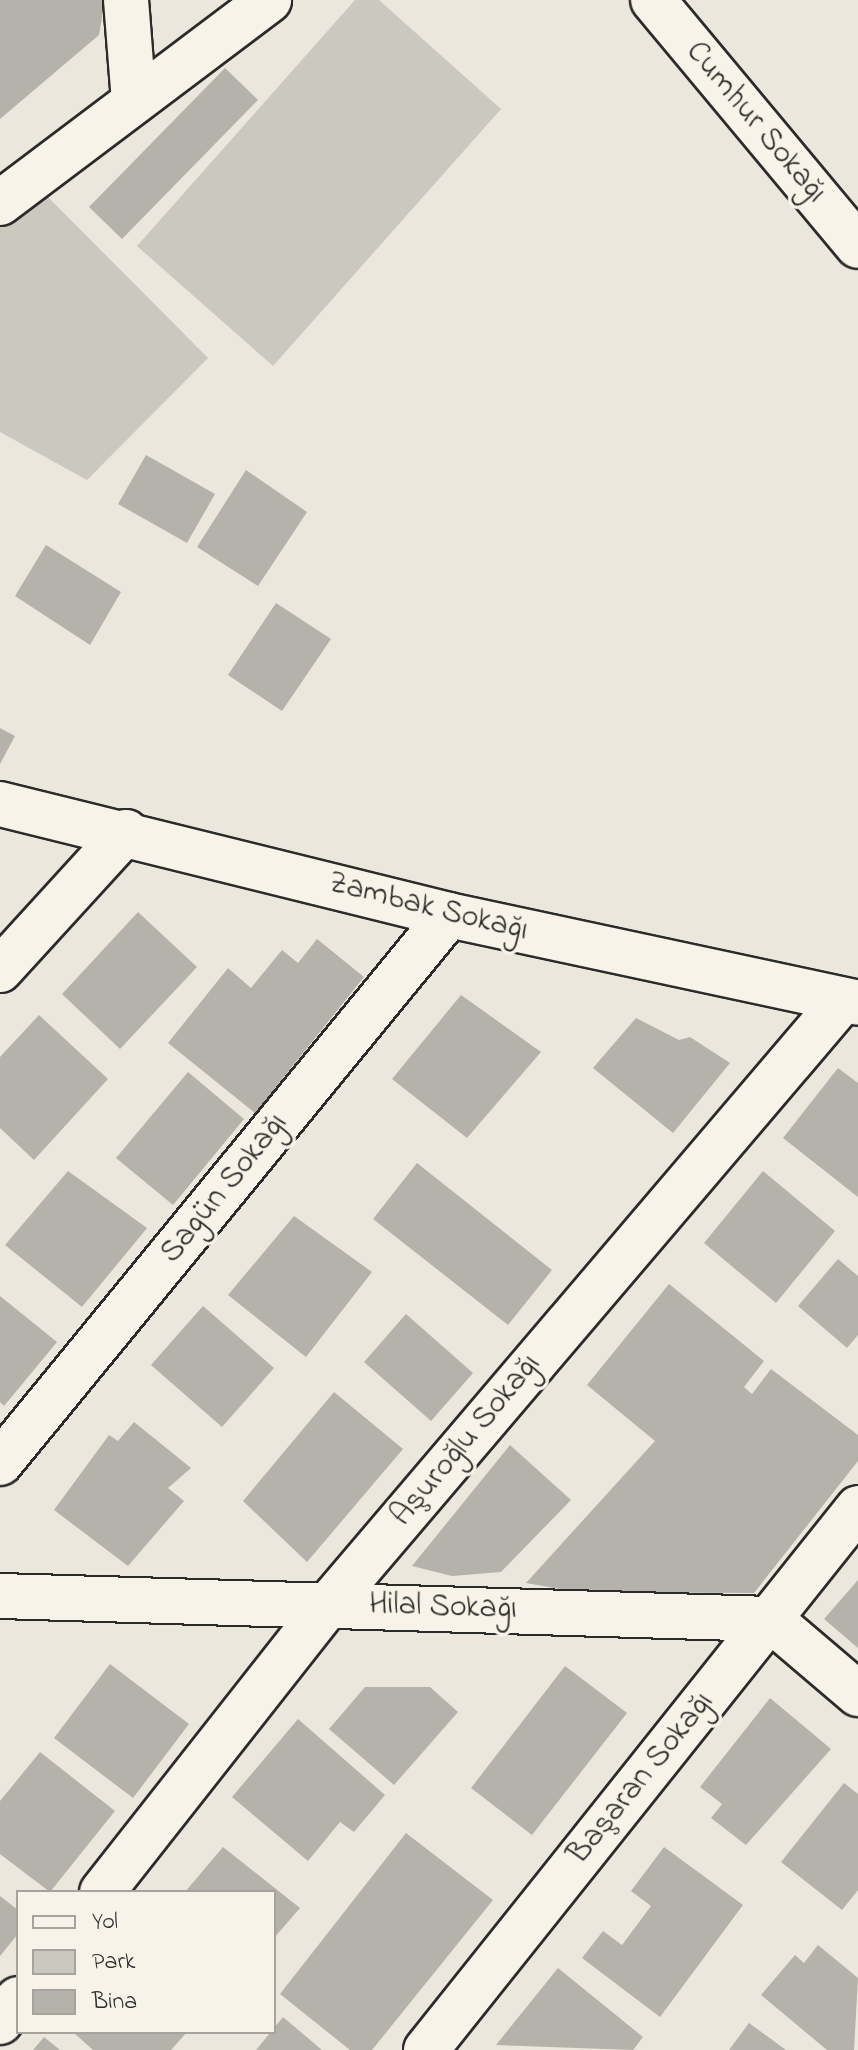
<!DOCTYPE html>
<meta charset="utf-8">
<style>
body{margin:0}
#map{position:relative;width:858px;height:2050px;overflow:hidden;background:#ebe7dd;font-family:"Indie Flower",sans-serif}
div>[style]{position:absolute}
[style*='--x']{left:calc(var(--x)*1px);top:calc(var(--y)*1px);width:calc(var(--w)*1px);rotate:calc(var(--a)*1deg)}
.green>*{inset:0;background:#cbc8bf}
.building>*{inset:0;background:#b5b2ab}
.roads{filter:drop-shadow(2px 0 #2b2b2b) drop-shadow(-2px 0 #2b2b2b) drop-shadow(0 2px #2b2b2b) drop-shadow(0 -2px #2b2b2b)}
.minor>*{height:44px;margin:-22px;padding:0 22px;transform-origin:22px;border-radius:22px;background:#f7f3e8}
span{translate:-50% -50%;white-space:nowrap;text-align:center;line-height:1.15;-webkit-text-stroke:7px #f7f3e8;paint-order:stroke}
.street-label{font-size:32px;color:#2b2b2b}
.legend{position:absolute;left:16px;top:1890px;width:260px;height:144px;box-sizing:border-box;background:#f7f3e8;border:2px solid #a5a39c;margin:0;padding:10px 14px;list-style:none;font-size:24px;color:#2b2b2b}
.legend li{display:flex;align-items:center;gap:16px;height:40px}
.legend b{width:40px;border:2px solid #a5a39c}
</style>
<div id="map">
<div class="green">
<div style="clip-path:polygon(355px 0,379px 0,501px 109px,273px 366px,137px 246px)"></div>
<div style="clip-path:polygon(43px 192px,208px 358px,87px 480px,0 432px,0 227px)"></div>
</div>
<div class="building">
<div style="clip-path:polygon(0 0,105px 0,99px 35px,0 119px)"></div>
<div style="clip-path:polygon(225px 68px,258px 100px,122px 239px,89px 207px)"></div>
<div style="clip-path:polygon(146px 455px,215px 494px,187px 543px,118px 504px)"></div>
<div style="clip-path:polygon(246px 470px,307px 512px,258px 586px,197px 547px)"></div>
<div style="clip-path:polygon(46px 545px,121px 592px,90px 645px,15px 596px)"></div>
<div style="clip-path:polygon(276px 603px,331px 639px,282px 711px,228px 675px)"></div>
<div style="clip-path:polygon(0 728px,15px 736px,0 764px)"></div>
<div style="clip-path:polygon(138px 912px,197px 967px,120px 1049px,62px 994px)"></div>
<div style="clip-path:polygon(317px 939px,364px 977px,255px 1113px,168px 1043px,228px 968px,251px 988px,282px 950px,298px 963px)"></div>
<div style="clip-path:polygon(461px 995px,541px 1052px,467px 1138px,392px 1079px)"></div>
<div style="clip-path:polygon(39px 1015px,108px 1079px,34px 1160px,0 1128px,0 1057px)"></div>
<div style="clip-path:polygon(636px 1018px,679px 1040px,690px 1037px,730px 1063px,673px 1133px,593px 1068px)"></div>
<div style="clip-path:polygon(838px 1068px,858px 1083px,858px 1197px,783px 1138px)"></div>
<div style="clip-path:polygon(188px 1072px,244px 1119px,173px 1205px,116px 1158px)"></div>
<div style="clip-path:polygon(417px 1163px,552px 1270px,508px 1325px,373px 1219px)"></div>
<div style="clip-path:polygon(68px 1171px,147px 1228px,82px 1307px,5px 1245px)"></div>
<div style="clip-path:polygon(763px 1171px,835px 1231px,776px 1303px,704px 1243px)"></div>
<div style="clip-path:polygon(294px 1216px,372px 1272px,306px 1357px,228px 1295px)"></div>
<div style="clip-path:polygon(838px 1259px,858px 1276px,858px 1335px,847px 1348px,798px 1306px)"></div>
<div style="clip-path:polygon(669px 1284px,764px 1361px,744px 1387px,752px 1394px,771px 1369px,858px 1435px,858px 1461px,754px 1593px,577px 1592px,526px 1583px,655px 1441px,587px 1385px)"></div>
<div style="clip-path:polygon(0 1296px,57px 1342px,4px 1406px,0 1402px)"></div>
<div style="clip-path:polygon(203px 1306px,274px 1368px,222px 1427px,151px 1365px)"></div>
<div style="clip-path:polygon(406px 1314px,473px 1373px,431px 1421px,364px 1362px)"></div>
<div style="clip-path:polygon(334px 1392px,403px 1449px,307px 1562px,243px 1501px)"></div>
<div style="clip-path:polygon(134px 1422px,191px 1468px,168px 1488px,184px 1501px,128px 1566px,54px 1510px,109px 1435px,118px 1441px)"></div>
<div style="clip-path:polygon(510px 1445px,571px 1500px,501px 1572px,452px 1576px,412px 1566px)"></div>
<div style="clip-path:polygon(858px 1580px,858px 1648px,824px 1619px)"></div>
<div style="clip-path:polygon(110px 1664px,189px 1724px,133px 1798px,54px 1738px)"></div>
<div style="clip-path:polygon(565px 1666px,627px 1713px,532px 1835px,471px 1788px)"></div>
<div style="clip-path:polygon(365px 1687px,430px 1687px,458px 1712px,394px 1785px,329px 1729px)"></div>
<div style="clip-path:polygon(770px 1698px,831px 1749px,746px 1845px,711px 1818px,722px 1804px,700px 1787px)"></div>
<div style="clip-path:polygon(298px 1719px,385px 1795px,354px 1832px,340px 1822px,308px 1861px,232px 1797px)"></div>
<div style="clip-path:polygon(40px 1752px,115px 1811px,50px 1892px,0 1854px,0 1801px)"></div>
<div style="clip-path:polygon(844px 1783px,858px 1794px,858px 1890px,842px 1910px,781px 1862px)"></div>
<div style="clip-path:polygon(406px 1833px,493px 1900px,372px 2050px,350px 2050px,280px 1994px)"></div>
<div style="clip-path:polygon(223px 1847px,300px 1908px,274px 1938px,274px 1892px,185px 1892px)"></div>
<div style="clip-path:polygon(664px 1847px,743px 1905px,660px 2017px,582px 1958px,603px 1931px,622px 1945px,651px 1906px,631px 1891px)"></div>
<div style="clip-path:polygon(0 1896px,18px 1910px,18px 1934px,0 1956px)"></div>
<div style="clip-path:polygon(818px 1945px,858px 1978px,854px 2050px,827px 2050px,761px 1995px,795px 1955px,804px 1963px)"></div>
<div style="clip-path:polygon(558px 1968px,643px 2037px,633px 2050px,496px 2045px)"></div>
<div style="clip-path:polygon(283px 2017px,322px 2050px,256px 2050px)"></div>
<div style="clip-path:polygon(749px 2023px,786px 2050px,729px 2050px)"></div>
<div style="clip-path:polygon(73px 2032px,187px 2032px,171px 2050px,93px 2050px)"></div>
<div style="clip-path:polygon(44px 2037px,60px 2050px,33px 2050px)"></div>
</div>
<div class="roads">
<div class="minor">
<div style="--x:126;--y:0;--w:102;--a:85.5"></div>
<div style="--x:653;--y:0;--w:320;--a:50.2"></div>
<div style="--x:0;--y:203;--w:337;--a:-37"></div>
<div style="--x:0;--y:804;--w:463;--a:13.9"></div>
<div style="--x:449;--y:915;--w:418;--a:12.1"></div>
<div style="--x:0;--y:970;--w:187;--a:-47.6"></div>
<div style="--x:0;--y:1463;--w:708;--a:-50.67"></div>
<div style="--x:0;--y:1596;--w:770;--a:1.71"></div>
<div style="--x:770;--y:1619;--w:116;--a:40.4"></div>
<div style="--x:102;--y:1892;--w:367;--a:-51.8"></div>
<div style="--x:329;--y:1604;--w:793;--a:-49.6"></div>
<div style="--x:0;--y:2022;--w:29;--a:-52"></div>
<div style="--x:426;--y:2050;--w:693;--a:-51.44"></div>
</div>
</div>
<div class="street-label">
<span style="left:755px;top:123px;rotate:50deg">Cumhur Sokağı</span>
<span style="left:428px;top:908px;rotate:14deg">Zambak Sokağı</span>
<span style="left:225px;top:1189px;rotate:-51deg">Sagün Sokağı</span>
<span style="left:467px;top:1441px;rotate:-50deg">Aşuroğlu Sokağı</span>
<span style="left:443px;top:1608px;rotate:2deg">Hilal Sokağı</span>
<span style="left:642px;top:1779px;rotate:-51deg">Başaran Sokağı</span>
</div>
<ul class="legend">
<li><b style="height:10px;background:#f7f3e8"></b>Yol</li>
<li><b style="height:22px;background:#cbc8bf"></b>Park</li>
<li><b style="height:22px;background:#b5b2ab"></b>Bina</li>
</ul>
</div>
